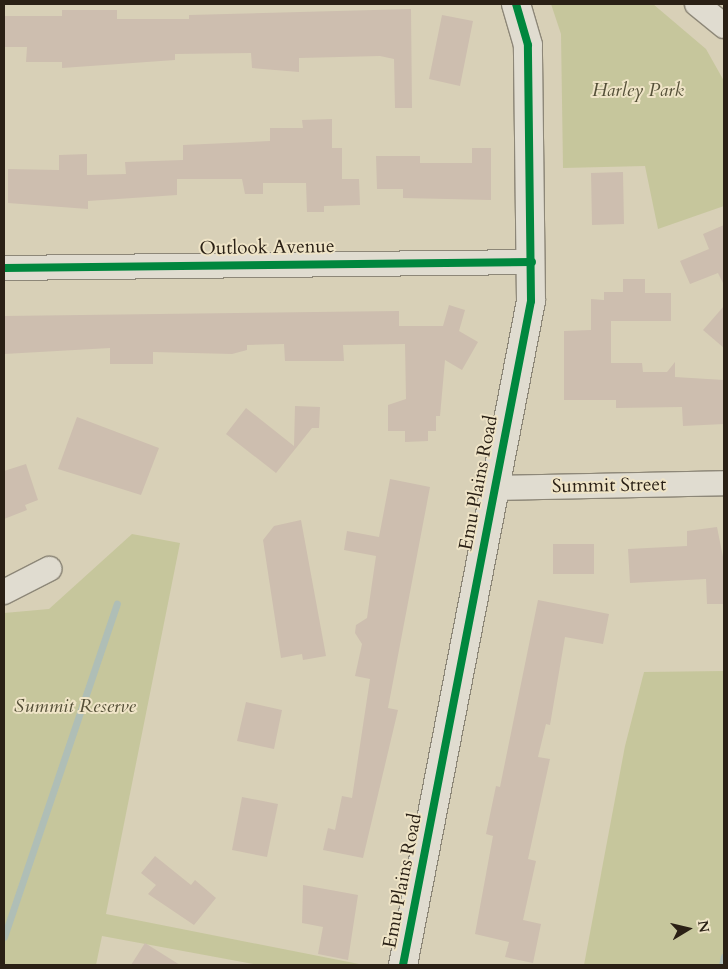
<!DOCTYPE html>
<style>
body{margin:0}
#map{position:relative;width:728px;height:969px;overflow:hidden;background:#d8d0b7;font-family:Cardo,serif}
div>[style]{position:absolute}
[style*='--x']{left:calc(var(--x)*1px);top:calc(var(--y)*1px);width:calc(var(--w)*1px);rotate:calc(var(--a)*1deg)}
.green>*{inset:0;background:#c6c69c}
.stream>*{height:7px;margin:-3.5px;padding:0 3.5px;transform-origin:3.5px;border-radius:3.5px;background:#afbeb6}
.building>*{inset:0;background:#cdbeaf}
.roads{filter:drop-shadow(1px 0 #8d8778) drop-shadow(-1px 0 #8d8778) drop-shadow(0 1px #8d8778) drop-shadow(0 -1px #8d8778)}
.minor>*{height:24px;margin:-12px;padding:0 12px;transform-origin:12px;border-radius:12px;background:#e0dcd0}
.tertiary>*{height:28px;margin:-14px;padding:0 14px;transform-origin:14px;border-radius:14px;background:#e0dcd0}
.cycleway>*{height:8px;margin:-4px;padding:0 4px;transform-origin:4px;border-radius:4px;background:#00873e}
span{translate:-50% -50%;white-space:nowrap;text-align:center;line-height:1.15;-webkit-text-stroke:4px #efe4c7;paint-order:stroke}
.park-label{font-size:19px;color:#544f37;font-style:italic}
.street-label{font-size:19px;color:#2a2015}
.frame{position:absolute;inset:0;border:5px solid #2a2015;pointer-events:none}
.north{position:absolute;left:663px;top:904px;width:50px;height:50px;-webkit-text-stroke:4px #efe4c7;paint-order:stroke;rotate:81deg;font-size:14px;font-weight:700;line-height:20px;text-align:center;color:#2a2015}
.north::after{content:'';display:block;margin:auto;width:18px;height:22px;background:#2a2015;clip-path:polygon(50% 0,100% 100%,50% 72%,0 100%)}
</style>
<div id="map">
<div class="green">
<div style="clip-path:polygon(551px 4px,653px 4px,706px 49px,724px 81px,724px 206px,658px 229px,645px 166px,563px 168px,561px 34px)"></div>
<div style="clip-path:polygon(132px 534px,180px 543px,106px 914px,364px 965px,259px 965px,102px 936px,96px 965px,4px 965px,4px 613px,49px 609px)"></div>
<div style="clip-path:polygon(724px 671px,724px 965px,584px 965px,625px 746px,644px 672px)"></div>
</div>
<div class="stream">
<div style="--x:4;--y:937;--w:352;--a:-71.3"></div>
<div style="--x:722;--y:965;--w:9;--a:-77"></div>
</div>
<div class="building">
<div style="clip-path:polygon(411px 9px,412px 108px,395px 108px,394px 59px,380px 56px,299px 58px,299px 72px,252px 68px,251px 53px,175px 54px,175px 60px,62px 68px,62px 62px,26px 62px,27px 47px,4px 47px,4px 16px,62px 16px,62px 10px,117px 10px,117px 19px,189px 19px,189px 15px)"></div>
<div style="clip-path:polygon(442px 15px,473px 21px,460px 86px,429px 79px)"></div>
<div style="clip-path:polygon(332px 119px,332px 148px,342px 148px,342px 179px,359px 179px,360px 205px,324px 206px,324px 212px,307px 212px,306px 183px,263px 183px,263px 194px,245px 194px,242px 179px,177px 179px,177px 195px,88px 201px,88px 209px,8px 203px,8px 169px,59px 170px,59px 155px,87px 154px,87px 175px,126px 174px,125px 162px,183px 160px,183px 145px,270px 141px,270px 128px,303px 128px,302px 120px)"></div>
<div style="clip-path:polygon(472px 148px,491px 148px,491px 200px,403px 198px,403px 189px,377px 189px,376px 156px,420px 156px,420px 163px,472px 163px)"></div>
<div style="clip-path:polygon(623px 172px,624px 224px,592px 225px,591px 173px)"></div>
<div style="clip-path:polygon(724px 225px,724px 285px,718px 273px,690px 284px,680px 261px,709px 249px,703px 234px)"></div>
<div style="clip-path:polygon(623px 279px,645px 279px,645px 293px,671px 293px,671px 321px,611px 321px,611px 363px,642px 363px,643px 372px,667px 372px,675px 362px,675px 377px,724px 380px,724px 424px,683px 426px,682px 407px,616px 408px,616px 400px,564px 400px,564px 331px,591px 330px,591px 299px,604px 300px,604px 292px,623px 292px)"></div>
<div style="clip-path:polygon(449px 305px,465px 310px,459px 331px,478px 342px,462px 370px,445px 360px,440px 416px,436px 416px,436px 431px,428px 431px,428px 441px,405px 442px,405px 431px,388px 431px,388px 405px,406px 399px,405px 344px,343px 345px,344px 361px,285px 361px,284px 344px,247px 345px,247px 350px,232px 354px,153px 352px,153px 364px,110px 364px,110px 348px,4px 354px,4px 316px,399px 311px,399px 326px,443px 326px)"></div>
<div style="clip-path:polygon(724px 306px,724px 348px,703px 330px)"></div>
<div style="clip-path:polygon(295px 406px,320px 407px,319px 428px,312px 428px,276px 473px,226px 434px,246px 408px,294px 446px)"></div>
<div style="clip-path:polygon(77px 417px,159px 448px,141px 495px,58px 469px)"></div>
<div style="clip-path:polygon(26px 464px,38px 500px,25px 505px,27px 510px,4px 519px,4px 471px)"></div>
<div style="clip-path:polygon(390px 479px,430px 487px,388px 708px,398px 710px,363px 858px,323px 850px,328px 828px,335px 830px,342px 796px,352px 798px,370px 679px,355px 676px,362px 644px,355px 633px,356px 625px,367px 618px,376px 556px,344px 550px,347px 531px,379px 537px)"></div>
<div style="clip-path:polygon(301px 520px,326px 656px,303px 660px,302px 654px,281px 658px,263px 540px,274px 526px)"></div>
<div style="clip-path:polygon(717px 527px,724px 562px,724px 604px,707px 604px,706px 579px,630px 583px,628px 549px,687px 546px,687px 531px)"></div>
<div style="clip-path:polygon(553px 544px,594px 544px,594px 574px,553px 574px)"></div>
<div style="clip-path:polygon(538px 600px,609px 614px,603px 644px,565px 637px,550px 725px,546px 724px,538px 757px,550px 759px,528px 859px,536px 861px,523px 920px,541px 924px,533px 963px,505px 957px,509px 942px,475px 934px,493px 836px,486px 834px,496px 786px,500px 787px)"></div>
<div style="clip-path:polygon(246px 702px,282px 710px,274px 749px,237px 741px)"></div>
<div style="clip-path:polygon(242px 797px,278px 804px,267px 857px,232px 850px)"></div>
<div style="clip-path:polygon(155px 856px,191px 885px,195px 880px,216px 898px,194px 925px,148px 894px,156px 885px,141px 873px)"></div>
<div style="clip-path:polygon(303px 885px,358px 895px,348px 960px,318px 954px,323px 927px,302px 923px)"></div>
<div style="clip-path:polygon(145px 943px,180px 965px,131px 965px)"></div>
</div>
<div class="roads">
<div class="minor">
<div style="--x:697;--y:4;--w:35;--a:39"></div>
<div style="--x:4;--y:268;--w:528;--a:-0.65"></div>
<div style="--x:494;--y:488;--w:230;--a:-1.2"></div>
<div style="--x:4;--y:592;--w:51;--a:-27.1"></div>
</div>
<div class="tertiary">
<div style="--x:403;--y:965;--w:676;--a:-79.09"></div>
<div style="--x:531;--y:301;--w:256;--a:-90.7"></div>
<div style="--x:528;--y:45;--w:43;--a:-106.3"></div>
</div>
</div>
<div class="cycleway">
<div style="--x:4;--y:268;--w:528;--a:-0.65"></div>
<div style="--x:403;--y:965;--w:676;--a:-79.09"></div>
<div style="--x:531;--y:301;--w:256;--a:-90.7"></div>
<div style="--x:528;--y:45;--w:43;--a:-106.3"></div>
</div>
<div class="park-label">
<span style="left:638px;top:91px">Harley Park</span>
<span style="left:75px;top:707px">Summit Reserve</span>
</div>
<div class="street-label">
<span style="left:267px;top:248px;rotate:-1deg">Outlook Avenue</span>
<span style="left:479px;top:483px;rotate:-79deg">Emu Plains Road</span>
<span style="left:609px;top:486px;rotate:-1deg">Summit Street</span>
<span style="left:403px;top:881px;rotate:-79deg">Emu Plains Road</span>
</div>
<div class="frame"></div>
<div class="north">N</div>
</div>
